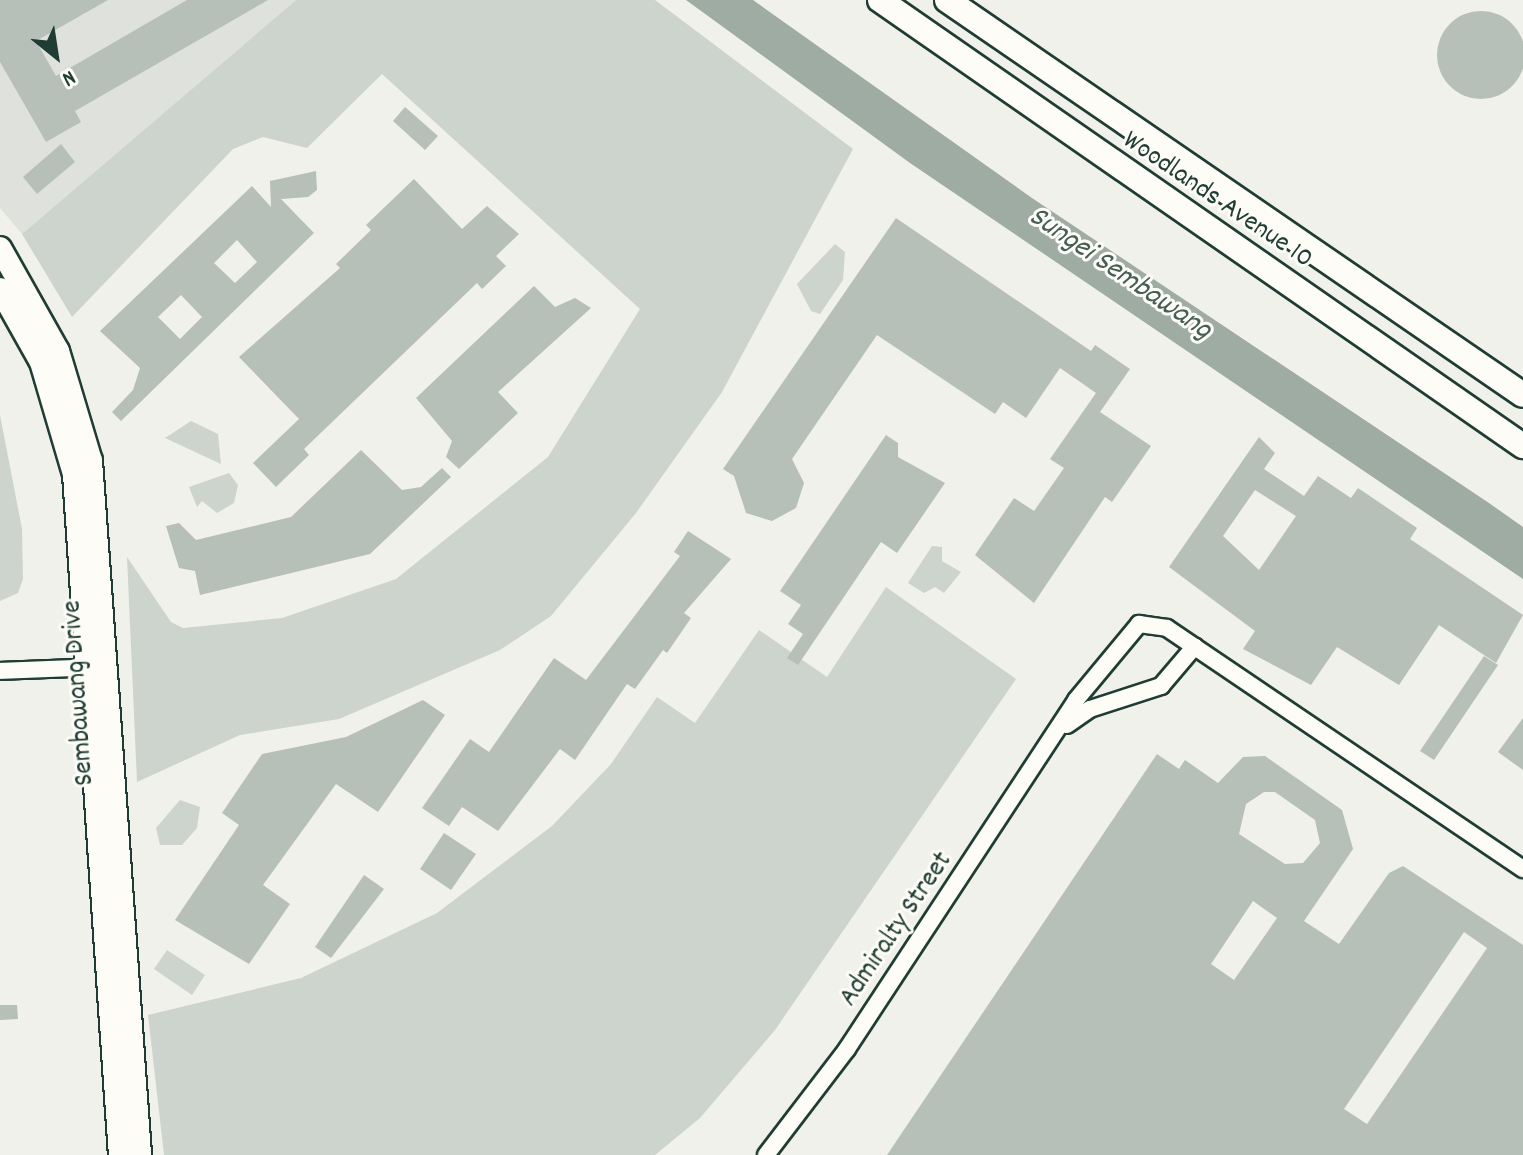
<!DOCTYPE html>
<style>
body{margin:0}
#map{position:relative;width:1523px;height:1155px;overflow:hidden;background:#f0f1eb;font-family:Dekko,sans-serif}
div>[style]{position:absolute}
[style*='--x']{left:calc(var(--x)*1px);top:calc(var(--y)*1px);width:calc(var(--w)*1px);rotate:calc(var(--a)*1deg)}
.built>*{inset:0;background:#dfe2dc}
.green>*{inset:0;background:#cdd3cd}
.water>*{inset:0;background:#9faca4}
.building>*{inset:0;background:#b6bfb8}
.round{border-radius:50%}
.roads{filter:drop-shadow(2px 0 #1f3d34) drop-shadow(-2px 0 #1f3d34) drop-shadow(0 2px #1f3d34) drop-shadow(0 -2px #1f3d34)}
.street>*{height:16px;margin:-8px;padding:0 8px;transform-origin:8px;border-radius:8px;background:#fdfcf7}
.secondary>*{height:22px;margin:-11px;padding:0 11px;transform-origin:11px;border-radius:11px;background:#fdfcf7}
.primary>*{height:24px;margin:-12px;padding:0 12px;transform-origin:12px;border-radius:12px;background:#fdfcf7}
span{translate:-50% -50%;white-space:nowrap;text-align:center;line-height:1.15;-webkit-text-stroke:6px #fdfcf7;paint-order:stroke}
.street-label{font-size:28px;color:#1f3d34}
.water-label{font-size:30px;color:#455e56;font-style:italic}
.north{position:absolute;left:16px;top:16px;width:80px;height:80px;-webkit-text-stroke:6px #fdfcf7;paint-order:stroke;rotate:150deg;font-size:22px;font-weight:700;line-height:32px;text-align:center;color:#1f3d34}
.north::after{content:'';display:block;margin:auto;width:28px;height:36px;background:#1f3d34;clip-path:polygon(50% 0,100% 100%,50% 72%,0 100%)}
</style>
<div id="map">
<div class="built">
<div style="clip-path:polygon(0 0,296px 0,22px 234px,0 208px)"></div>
</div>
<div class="green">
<div style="clip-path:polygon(296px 0,655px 0,853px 149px,722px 392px,636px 513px,551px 616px,500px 650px,339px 719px,240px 735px,137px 782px,127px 557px,171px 622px,183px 628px,282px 618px,396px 579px,548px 457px,640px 309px,382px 74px,307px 148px,263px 137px,233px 149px,72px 317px,22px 234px)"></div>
<div style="clip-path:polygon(835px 244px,845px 252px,843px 280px,820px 314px,811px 311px,797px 284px)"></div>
<div style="clip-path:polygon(0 415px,22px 529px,23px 579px,18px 593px,0 601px)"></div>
<div style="clip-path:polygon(191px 421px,218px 434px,221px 464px,165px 438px)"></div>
<div style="clip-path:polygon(229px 473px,238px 485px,234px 503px,217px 513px,202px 501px,197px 507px,189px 487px)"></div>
<div style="clip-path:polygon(932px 546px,942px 547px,942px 561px,961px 572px,944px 593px,935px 587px,924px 593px,908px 583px)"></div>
<div style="clip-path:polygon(886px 587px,1016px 679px,775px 1030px,700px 1118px,655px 1155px,164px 1155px,148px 1015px,301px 978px,437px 913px,552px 826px,611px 764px,657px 697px,695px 723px,759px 630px,827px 677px)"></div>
<div style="clip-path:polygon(180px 800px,200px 807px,197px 828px,182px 845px,160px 845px,156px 828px)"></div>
<div style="clip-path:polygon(167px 950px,205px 975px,192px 995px,154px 969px)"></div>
</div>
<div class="water">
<div style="clip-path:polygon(686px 0,753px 0,1032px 198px,1489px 503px,1523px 527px,1523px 579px,910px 163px)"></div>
</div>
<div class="building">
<div style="clip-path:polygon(0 0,108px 0,36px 41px,56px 76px,187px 0,268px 0,75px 111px,81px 122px,46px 142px,0 62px)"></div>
<div class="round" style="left:1437px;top:11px;width:88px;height:88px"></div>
<div style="clip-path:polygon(405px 107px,438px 136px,425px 150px,393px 121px)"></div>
<div style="clip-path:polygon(61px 144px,75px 162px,37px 194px,23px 177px)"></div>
<div style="clip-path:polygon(evenodd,316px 171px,317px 190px,308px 197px,281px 199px,314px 233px,121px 421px,112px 412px,133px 390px,140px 368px,100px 331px,252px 186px,271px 207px,270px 181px,316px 171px,237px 240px,257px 262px,235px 283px,214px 263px,237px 240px,316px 171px,181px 295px,202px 317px,180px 339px,158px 317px,181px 295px)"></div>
<div style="clip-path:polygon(414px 179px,462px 229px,487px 206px,519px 234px,496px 256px,506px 266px,482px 289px,477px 283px,304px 449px,309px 455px,276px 487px,253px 463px,299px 419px,239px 357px,340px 268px,336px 264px,371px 230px,366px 225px)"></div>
<div style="clip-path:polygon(896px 218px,1091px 351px,1095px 345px,1130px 369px,1100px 412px,1151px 446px,1112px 502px,1105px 497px,1034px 603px,975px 555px,1014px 498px,1034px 511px,1064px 468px,1050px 459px,1096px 393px,1060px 368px,1026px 418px,1003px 402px,995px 414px,877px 335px,792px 459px,804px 483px,796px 508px,772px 521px,746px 513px,734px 476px,723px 469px)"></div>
<div style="clip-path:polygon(534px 286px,555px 307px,575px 298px,591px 308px,498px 392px,518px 413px,459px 469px,446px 457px,452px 441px,416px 398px)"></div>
<div style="clip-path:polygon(886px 435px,898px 443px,898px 457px,945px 483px,897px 553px,881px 542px,798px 665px,787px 658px,803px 634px,788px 624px,801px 605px,780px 591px)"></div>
<div style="clip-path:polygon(evenodd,1259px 437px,1275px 453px,1264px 469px,1304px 496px,1318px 476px,1351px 498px,1358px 488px,1417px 528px,1410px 539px,1523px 615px,1496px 663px,1439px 625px,1399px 685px,1337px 647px,1311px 685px,1243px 649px,1255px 631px,1169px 567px,1259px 437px,1255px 490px,1296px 516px,1259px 570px,1223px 536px,1255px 490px)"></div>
<div style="clip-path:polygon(361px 450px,402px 490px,421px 487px,442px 468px,451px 477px,370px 554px,200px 595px,195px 571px,179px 568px,166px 526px,179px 523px,196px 540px,291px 517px)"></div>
<div style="clip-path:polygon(688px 531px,731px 559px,684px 613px,691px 618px,667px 653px,663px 650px,635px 689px,627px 684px,575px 760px,560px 749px,498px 831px,462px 807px,449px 826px,422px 808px,470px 739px,489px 752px,554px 658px,586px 680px,680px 556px,674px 552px)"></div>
<div style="clip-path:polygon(1484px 656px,1498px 665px,1434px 760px,1420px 751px)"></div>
<div style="clip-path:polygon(423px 700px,445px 715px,378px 812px,336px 784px,263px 885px,290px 904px,249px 964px,175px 920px,239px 825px,222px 813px,262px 754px,346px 737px)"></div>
<div style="clip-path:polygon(1523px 718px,1523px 770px,1498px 752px)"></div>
<div style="clip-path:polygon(evenodd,1157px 754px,1179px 769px,1185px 760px,1218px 783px,1243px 757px,1265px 756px,1342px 810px,1353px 849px,1304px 921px,1339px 944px,1389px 873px,1403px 866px,1523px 945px,1523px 1155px,887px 1155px,1157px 754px,1264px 792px,1275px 792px,1315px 820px,1320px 843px,1303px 863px,1285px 864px,1239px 834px,1246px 804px,1264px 792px,1157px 754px,1253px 901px,1277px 918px,1234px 980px,1211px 964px,1253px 901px,1157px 754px,1464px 932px,1487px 948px,1367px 1124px,1344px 1109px,1464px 932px)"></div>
<div style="clip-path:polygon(444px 833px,476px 854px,451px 890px,420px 869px)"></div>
<div style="clip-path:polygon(364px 875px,384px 889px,331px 958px,315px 947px)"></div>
<div style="clip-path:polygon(0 1005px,17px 1005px,18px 1019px,0 1020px)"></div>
</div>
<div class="roads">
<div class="street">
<div style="--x:0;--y:671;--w:98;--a:-2.3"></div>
<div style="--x:1067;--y:725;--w:28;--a:-35"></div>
<div style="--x:1090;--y:709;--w:75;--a:-17.9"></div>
<div style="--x:1161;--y:686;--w:52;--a:-49.6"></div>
<div style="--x:766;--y:1155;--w:133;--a:-52.6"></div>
<div style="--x:847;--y:1049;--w:417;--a:-56.7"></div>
<div style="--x:1076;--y:700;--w:99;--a:-50.3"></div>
<div style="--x:1139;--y:624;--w:28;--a:8"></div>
<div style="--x:1167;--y:628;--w:430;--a:34.1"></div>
</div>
<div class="secondary">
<div style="--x:0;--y:248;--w:118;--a:60.6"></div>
<div style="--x:58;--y:351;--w:115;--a:73.3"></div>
<div style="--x:91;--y:461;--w:696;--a:85.96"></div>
<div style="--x:0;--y:289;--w:84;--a:60.7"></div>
<div style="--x:41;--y:362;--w:117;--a:73.6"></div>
<div style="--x:74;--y:474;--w:683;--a:86.14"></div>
</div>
<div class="primary">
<div style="--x:880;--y:0;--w:783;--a:34.75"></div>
<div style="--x:947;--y:0;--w:698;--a:34.44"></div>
</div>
</div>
<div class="street-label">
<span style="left:1217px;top:201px;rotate:34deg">Woodlands Avenue 10</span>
<span style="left:80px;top:693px;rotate:-94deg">Sembawang Drive</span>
<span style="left:897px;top:930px;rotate:-56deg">Admiralty Street</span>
</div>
<div class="water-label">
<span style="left:1119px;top:275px;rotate:34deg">Sungei Sembawang</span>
</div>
<div class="north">N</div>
</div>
